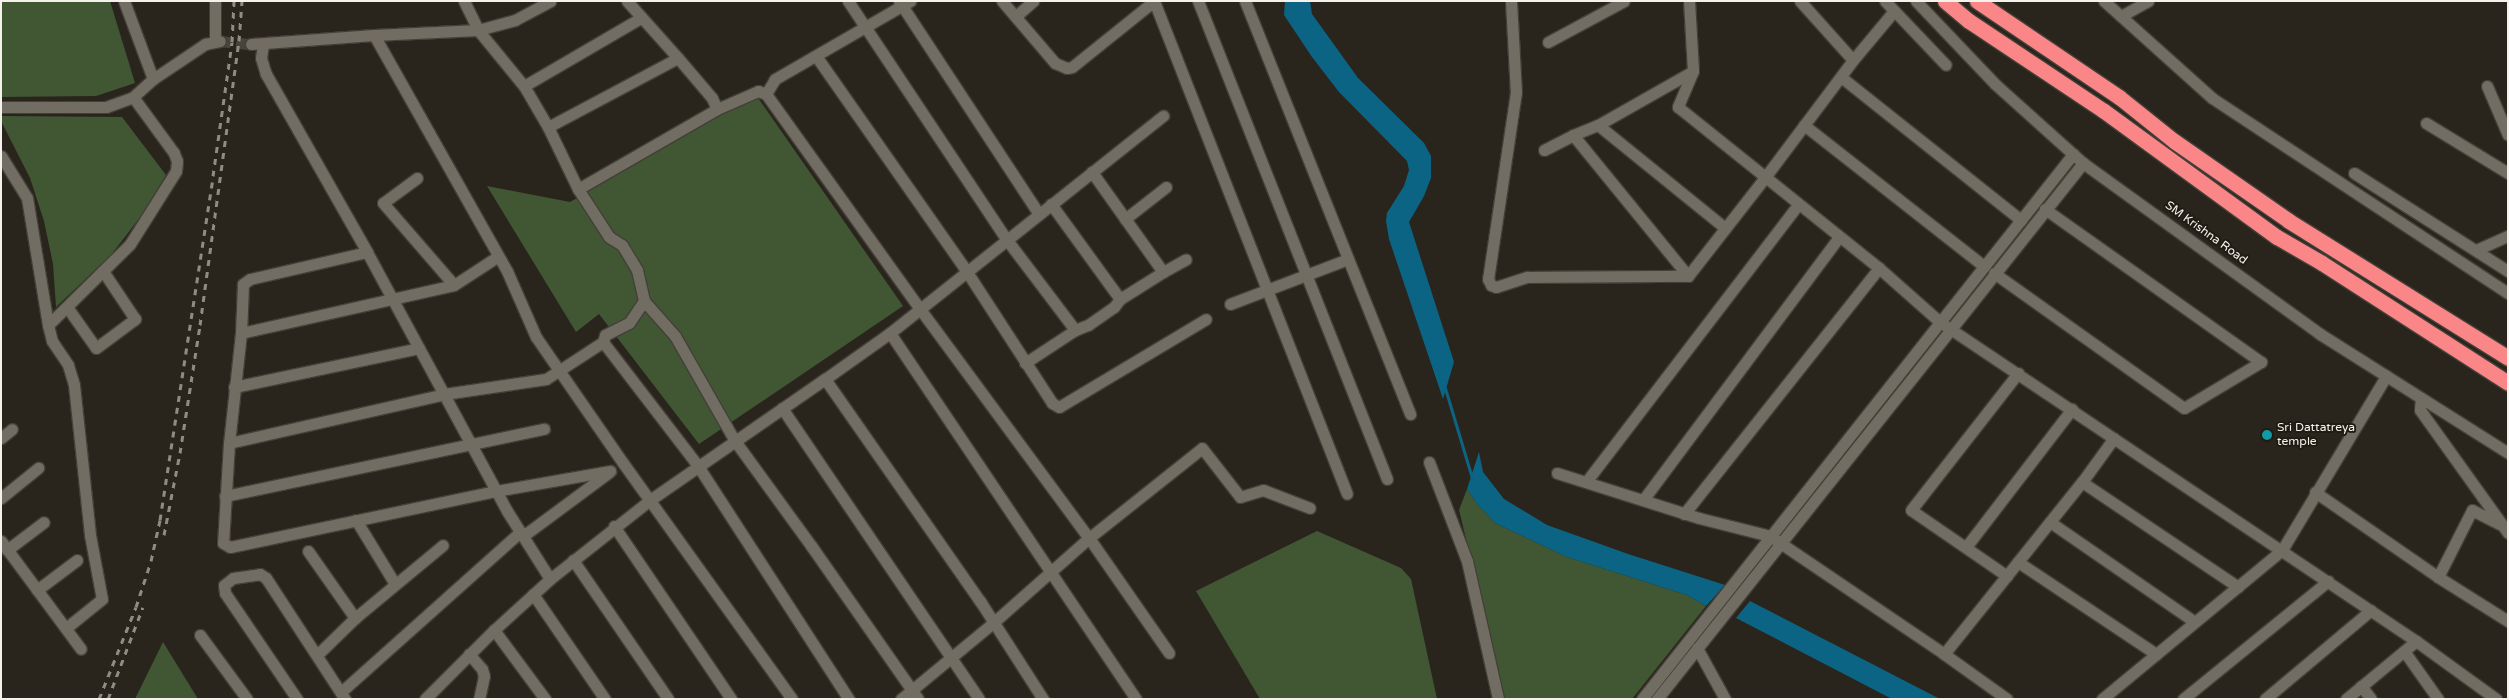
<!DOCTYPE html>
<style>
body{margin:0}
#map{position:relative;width:2509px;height:700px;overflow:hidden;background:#2a251c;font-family:"Varela Round",sans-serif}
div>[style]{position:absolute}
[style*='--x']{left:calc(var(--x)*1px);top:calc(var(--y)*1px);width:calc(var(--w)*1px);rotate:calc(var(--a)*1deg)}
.green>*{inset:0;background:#415633}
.water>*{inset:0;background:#0c6484}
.stream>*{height:3px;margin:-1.5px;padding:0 1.5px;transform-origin:1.5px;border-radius:1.5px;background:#0c6484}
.minor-tunnel>*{height:11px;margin-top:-5.5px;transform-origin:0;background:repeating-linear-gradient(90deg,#48443b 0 11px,transparent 0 16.5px)}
.roads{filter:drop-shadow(1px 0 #444039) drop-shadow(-1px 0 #444039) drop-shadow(0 1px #444039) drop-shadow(0 -1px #444039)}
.minor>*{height:11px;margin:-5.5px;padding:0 5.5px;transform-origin:5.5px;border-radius:5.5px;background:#726d63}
.highway>*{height:15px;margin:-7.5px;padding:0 7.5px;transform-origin:7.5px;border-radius:7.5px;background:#fb8687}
.rail>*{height:3px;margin-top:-1.5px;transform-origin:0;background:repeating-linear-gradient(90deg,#908c84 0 6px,transparent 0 12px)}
.dots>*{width:14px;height:14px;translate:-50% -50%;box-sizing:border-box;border:2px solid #201b13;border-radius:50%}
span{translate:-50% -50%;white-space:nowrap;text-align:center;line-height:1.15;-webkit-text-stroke:4px #201b13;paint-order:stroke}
.street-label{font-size:12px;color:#f5f2ec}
.poi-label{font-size:12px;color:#f5f2ec}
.left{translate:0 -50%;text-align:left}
.frame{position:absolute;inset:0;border:2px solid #f5f2ec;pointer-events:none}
</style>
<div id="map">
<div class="green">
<div style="clip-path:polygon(1px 1px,110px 1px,135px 83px,96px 96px,1px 97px)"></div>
<div style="clip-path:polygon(756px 95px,903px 306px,699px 444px,599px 314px,576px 332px,487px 186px,570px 202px)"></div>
<div style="clip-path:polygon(1px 116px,122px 117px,166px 175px,141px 216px,111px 255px,56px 307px,53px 264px,44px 221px,30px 178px,1px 121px)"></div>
<div style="clip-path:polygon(1467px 489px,1477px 504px,1495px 523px,1567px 557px,1687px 595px,1706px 606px,1632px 699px,1505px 699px,1459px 510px)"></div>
<div style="clip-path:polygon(1317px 531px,1401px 568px,1411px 579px,1437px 699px,1260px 699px,1196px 591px)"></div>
<div style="clip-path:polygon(163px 642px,198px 699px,135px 699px)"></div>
</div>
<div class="water">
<div style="clip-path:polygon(1285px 1px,1310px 1px,1312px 14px,1358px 78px,1424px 143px,1431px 156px,1431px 178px,1424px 196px,1409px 222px,1454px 362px,1443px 399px,1389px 239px,1386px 221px,1387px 213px,1404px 186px,1409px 170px,1407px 161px,1339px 92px,1312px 57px,1284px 15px)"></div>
<div style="clip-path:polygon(1479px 452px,1483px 472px,1504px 499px,1547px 525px,1628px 554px,1725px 585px,1706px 606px,1687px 595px,1567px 557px,1495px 523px,1477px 504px,1467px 489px)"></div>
<div style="clip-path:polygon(1750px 601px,1940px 699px,1892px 699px,1736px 618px)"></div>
</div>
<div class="stream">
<div style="--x:1445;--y:388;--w:94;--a:73.3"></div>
</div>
<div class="minor-tunnel">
<div style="--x:220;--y:41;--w:31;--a:6"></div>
</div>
<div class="roads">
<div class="minor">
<div style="--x:124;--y:1;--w:83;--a:69.6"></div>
<div style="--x:464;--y:1;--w:32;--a:64"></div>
<div style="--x:478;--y:30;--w:72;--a:50.6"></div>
<div style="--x:524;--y:86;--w:48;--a:59.7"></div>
<div style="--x:548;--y:127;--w:69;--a:64.2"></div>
<div style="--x:578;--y:189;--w:57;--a:57.1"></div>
<div style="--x:609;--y:237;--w:15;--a:32"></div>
<div style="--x:622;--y:245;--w:29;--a:59"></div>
<div style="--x:637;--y:270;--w:32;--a:77"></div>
<div style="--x:644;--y:301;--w:47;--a:48.5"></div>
<div style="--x:675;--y:336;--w:121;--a:60.3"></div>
<div style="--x:735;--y:441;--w:131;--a:54"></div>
<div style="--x:812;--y:547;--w:185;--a:55.1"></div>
<div style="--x:627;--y:1;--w:76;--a:48.2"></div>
<div style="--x:678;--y:58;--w:52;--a:49.6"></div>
<div style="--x:712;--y:98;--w:12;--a:66"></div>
<div style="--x:848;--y:1;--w:287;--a:56.4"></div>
<div style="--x:1007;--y:240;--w:113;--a:52.9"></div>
<div style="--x:899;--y:1;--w:255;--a:56.7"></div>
<div style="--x:1002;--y:1;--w:82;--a:49.5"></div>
<div style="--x:1055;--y:63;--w:13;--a:23"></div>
<div style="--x:1067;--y:68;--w:5;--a:-11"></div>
<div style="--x:1072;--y:67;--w:105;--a:-38.8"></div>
<div style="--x:1154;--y:1;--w:529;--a:68.62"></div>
<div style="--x:1198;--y:1;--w:514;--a:68.43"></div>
<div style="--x:1245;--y:1;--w:445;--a:68.2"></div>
<div style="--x:1511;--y:1;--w:91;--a:86.9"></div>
<div style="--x:1516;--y:92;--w:189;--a:98.5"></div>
<div style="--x:1488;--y:279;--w:7;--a:63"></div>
<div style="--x:1491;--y:285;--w:5;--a:22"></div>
<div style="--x:1496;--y:287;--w:33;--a:-18"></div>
<div style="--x:1527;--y:277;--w:161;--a:-0.4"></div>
<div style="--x:1689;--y:1;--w:70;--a:86.7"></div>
<div style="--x:1693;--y:71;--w:39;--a:113"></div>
<div style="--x:1678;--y:107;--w:258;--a:38.7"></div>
<div style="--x:1879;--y:268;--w:81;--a:41.5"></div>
<div style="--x:1940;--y:322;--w:573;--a:33.83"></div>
<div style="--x:2416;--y:641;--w:99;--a:35.9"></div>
<div style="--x:1800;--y:1;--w:79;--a:48.1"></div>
<div style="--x:1885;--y:1;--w:88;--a:46.4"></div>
<div style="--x:1916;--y:1;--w:115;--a:46.4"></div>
<div style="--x:1995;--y:84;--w:118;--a:41.9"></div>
<div style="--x:2083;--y:163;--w:292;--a:35.8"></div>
<div style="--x:2320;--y:334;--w:222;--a:32.3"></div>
<div style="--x:2104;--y:1;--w:145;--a:41.9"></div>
<div style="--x:2212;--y:98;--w:354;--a:33.4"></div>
<div style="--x:1016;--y:16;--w:23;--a:-41"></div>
<div style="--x:2121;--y:16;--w:31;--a:-29"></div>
<div style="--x:374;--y:35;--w:271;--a:60.6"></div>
<div style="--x:507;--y:271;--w:72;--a:66.3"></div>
<div style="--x:536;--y:337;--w:153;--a:55.4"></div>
<div style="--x:623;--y:463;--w:290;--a:54.4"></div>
<div style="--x:215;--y:41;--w:40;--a:-90"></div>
<div style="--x:1548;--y:42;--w:86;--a:-28.3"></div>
<div style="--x:251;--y:44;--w:123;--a:-4.2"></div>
<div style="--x:374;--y:35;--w:104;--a:-2.8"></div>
<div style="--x:478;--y:30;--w:38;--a:-15"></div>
<div style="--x:515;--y:20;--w:40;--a:-28"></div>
<div style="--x:263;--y:45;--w:13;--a:99"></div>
<div style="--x:261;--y:58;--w:17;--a:73"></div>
<div style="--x:266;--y:74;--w:205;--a:60.4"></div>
<div style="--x:367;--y:252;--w:294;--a:61.6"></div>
<div style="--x:507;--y:511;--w:80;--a:57.7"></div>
<div style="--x:550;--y:579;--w:127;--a:-38.3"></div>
<div style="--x:650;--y:500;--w:213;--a:-34.7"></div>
<div style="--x:825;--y:379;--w:271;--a:55.1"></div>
<div style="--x:980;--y:601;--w:117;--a:57.3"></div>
<div style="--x:816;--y:56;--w:264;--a:55"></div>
<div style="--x:967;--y:272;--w:156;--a:57"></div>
<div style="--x:1052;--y:403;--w:8;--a:30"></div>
<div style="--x:1059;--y:407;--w:171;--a:-30.9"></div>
<div style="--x:1841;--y:77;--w:230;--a:38.5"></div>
<div style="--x:524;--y:86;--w:135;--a:-30.2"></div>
<div style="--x:2487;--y:86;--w:53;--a:66.8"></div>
<div style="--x:766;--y:94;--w:264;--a:54.4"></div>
<div style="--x:920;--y:309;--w:285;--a:53.6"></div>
<div style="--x:1089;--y:538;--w:140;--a:55.2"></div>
<div style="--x:1;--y:107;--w:105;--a:0"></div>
<div style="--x:106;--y:107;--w:29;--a:-20"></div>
<div style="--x:133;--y:97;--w:27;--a:-42"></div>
<div style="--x:153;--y:79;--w:63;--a:-33.9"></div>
<div style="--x:205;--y:44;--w:15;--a:-11"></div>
<div style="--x:2426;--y:123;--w:96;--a:31.4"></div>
<div style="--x:1598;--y:125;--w:162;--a:39"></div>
<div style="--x:1804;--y:125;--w:229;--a:38.1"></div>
<div style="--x:548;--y:127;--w:147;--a:-28"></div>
<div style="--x:1573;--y:135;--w:182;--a:50.8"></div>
<div style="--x:1544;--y:150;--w:33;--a:-27"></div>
<div style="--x:1573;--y:135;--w:27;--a:-22"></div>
<div style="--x:1598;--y:125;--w:109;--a:-29.6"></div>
<div style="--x:1;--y:156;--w:49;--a:58.2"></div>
<div style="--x:27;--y:198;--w:129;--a:80.6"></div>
<div style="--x:48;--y:325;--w:16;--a:76"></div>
<div style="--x:52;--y:341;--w:29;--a:56"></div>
<div style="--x:68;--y:365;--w:21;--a:73"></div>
<div style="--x:74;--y:385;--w:151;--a:83.9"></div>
<div style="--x:90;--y:535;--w:65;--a:79.4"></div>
<div style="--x:102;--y:599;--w:46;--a:141.1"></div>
<div style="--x:2354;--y:173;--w:183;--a:32.5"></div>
<div style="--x:417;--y:178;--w:42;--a:143.7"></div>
<div style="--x:383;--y:203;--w:108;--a:49.1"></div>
<div style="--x:578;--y:189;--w:160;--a:-29.9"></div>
<div style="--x:717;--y:109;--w:45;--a:-23.7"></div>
<div style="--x:758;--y:91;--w:9;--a:21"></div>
<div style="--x:766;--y:94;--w:17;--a:-59"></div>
<div style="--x:775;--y:79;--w:156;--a:-30"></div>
<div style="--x:1051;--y:204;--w:117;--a:54"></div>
<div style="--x:1125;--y:219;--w:52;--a:-38"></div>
<div style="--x:2476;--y:250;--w:35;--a:-24"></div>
<div style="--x:367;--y:252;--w:120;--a:167"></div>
<div style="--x:250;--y:279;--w:9;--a:144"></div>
<div style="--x:243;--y:284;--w:49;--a:92.3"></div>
<div style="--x:241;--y:333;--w:111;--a:96.2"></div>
<div style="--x:229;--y:443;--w:100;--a:93.4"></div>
<div style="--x:223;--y:543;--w:8;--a:30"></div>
<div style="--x:230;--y:547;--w:272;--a:-11.9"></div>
<div style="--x:496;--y:491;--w:116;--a:-10"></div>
<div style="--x:1163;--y:272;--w:26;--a:-29"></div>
<div style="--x:1994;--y:273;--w:233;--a:35.4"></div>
<div style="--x:2184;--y:408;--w:90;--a:-30.9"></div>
<div style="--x:2261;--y:362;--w:265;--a:-144.7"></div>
<div style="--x:1688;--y:276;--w:127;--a:-52"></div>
<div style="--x:1766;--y:176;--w:145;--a:-53.1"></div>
<div style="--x:1853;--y:60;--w:64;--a:-50.1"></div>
<div style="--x:1230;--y:304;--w:126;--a:-20.9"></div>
<div style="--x:67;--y:307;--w:50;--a:54.7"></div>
<div style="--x:96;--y:348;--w:49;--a:-36.6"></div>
<div style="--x:135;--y:319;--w:58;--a:-123.7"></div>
<div style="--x:48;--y:325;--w:115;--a:-44.6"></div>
<div style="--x:130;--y:244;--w:86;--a:-57.8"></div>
<div style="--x:176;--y:171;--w:10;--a:-84"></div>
<div style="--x:177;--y:161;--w:9;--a:-111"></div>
<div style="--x:174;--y:153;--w:69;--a:-126.2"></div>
<div style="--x:241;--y:333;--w:218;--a:-12.7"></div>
<div style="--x:454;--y:285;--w:51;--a:-33.1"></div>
<div style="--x:890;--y:333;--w:441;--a:56.1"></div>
<div style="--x:603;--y:342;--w:156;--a:52.5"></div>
<div style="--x:698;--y:466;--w:278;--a:57.1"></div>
<div style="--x:1025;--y:363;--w:60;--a:-33.4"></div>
<div style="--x:1075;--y:330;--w:14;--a:-21"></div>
<div style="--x:1088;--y:325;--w:32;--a:-35"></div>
<div style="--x:1114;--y:307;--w:10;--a:-53"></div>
<div style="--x:1120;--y:299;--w:51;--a:-32.1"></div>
<div style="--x:1163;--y:272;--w:123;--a:-125.4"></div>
<div style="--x:825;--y:379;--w:80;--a:-35.3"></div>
<div style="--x:890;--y:333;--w:349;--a:-38.5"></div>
<div style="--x:234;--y:387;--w:189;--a:-11.9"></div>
<div style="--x:2421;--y:398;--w:12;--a:95"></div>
<div style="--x:2420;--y:410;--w:151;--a:54.4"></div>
<div style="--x:782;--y:408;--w:351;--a:55.9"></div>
<div style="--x:1;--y:438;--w:14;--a:-39"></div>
<div style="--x:229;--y:443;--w:221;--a:-12.8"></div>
<div style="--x:444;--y:394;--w:103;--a:-8.4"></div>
<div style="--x:546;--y:379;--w:68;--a:-33"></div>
<div style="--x:603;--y:342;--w:7;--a:-74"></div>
<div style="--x:605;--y:335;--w:27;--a:-27"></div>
<div style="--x:629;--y:323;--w:27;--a:-56"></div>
<div style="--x:1429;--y:462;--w:106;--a:69"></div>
<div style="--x:1467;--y:561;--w:141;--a:77.3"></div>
<div style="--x:1557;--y:473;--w:149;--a:17.6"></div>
<div style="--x:1699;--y:518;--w:73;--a:14.2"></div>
<div style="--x:1770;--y:536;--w:210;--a:34.1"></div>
<div style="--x:1944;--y:654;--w:77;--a:35.5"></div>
<div style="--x:1586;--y:482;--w:349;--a:-52.6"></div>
<div style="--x:2082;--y:482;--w:188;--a:33.9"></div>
<div style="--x:2315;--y:492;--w:150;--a:34.6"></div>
<div style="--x:2438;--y:577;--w:83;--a:32.2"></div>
<div style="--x:225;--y:496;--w:326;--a:-11.9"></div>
<div style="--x:1;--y:498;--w:48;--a:-39"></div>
<div style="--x:1643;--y:500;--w:328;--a:-53.3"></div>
<div style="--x:1684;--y:514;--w:314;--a:-51.6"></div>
<div style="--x:356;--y:520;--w:75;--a:58.6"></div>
<div style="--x:2050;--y:522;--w:176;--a:34.6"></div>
<div style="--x:614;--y:526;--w:209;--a:55.9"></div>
<div style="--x:523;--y:536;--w:106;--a:-36.5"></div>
<div style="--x:1;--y:541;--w:134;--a:53.5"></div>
<div style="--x:1966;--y:547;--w:174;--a:-52.5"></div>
<div style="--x:7;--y:550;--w:46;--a:-37.1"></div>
<div style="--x:308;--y:551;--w:82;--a:55"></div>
<div style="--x:573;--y:560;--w:168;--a:55.6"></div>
<div style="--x:2018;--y:562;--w:166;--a:33.7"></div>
<div style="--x:2007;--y:576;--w:116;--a:-145.5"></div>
<div style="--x:1911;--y:510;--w:174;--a:-52"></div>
<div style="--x:2438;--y:577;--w:75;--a:-63.1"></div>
<div style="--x:2472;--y:510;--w:31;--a:27"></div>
<div style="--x:37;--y:590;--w:50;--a:-36.9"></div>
<div style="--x:533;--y:594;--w:127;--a:55.6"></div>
<div style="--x:494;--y:630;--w:86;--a:53.5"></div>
<div style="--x:200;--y:635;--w:79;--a:53.7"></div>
<div style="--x:1697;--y:648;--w:58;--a:61.2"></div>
<div style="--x:2404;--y:651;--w:59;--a:54.7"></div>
<div style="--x:318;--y:654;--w:52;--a:-44.2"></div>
<div style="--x:355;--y:618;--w:114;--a:-39.7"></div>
<div style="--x:469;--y:654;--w:20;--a:49"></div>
<div style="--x:482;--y:669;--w:7;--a:74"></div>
<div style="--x:484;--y:676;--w:24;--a:102"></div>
<div style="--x:1944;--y:654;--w:221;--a:-51.3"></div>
<div style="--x:2082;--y:482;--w:54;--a:-54"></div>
<div style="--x:2361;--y:686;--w:16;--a:52"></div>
<div style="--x:341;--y:692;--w:240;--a:-41.8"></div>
<div style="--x:297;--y:699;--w:128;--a:-124.2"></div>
<div style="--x:225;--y:593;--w:8;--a:-97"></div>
<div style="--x:224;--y:585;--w:11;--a:-38"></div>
<div style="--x:233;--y:578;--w:27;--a:-8"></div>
<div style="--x:260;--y:574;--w:7;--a:34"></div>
<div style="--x:266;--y:578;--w:145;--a:56.9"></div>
<div style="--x:425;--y:699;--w:98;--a:-45"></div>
<div style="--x:494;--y:630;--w:76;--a:-42.3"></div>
<div style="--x:901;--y:699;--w:121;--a:-39.6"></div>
<div style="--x:994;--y:622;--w:127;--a:-41.5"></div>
<div style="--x:1089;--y:538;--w:144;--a:-38.5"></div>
<div style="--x:1202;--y:448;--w:62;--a:52.2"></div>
<div style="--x:1240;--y:497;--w:24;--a:-17"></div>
<div style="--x:1263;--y:490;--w:50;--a:21"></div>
<div style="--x:1642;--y:699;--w:695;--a:-51.66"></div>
<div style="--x:1657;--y:699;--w:685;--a:-51.52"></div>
<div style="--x:2102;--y:699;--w:234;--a:-39.6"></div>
<div style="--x:2282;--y:550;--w:203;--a:-59.1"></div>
<div style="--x:2183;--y:699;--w:187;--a:-39.1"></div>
<div style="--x:2265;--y:699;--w:138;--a:-40"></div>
<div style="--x:2346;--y:699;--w:91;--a:-39.6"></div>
</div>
<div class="highway">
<div style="--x:1945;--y:1;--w:31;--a:40"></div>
<div style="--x:1969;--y:21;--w:162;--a:33.7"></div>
<div style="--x:2104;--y:111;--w:214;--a:36.1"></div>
<div style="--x:2277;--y:237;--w:52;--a:30"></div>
<div style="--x:2322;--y:263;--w:221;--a:32.8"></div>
<div style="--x:1977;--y:1;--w:171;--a:34.1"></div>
<div style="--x:2119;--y:97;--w:70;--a:38.7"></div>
<div style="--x:2174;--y:141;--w:140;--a:34.8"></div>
<div style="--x:2289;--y:221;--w:258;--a:32"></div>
</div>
</div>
<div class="rail">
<div style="--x:164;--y:535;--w:84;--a:-79"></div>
<div style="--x:180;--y:453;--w:130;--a:-81.1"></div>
<div style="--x:200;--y:325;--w:287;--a:-82.2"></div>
<div style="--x:239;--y:41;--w:40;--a:-85.7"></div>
<div style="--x:99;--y:699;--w:99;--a:-68.1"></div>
<div style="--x:136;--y:607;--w:48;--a:-71.9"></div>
<div style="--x:151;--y:561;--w:42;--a:-77.6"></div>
<div style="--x:160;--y:520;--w:348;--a:-81.2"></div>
<div style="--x:213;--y:176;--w:135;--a:-81.9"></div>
<div style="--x:232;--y:42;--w:41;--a:-87.2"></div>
<div style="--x:108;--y:699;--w:98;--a:-69.2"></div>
</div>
<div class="dots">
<div style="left:2267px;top:435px;background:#0f9aa8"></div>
</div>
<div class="street-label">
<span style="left:2206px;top:233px;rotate:36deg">SM Krishna Road</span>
</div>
<div class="poi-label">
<span class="left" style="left:2277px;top:435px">Sri Dattatreya<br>temple</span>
</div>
<div class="frame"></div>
</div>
